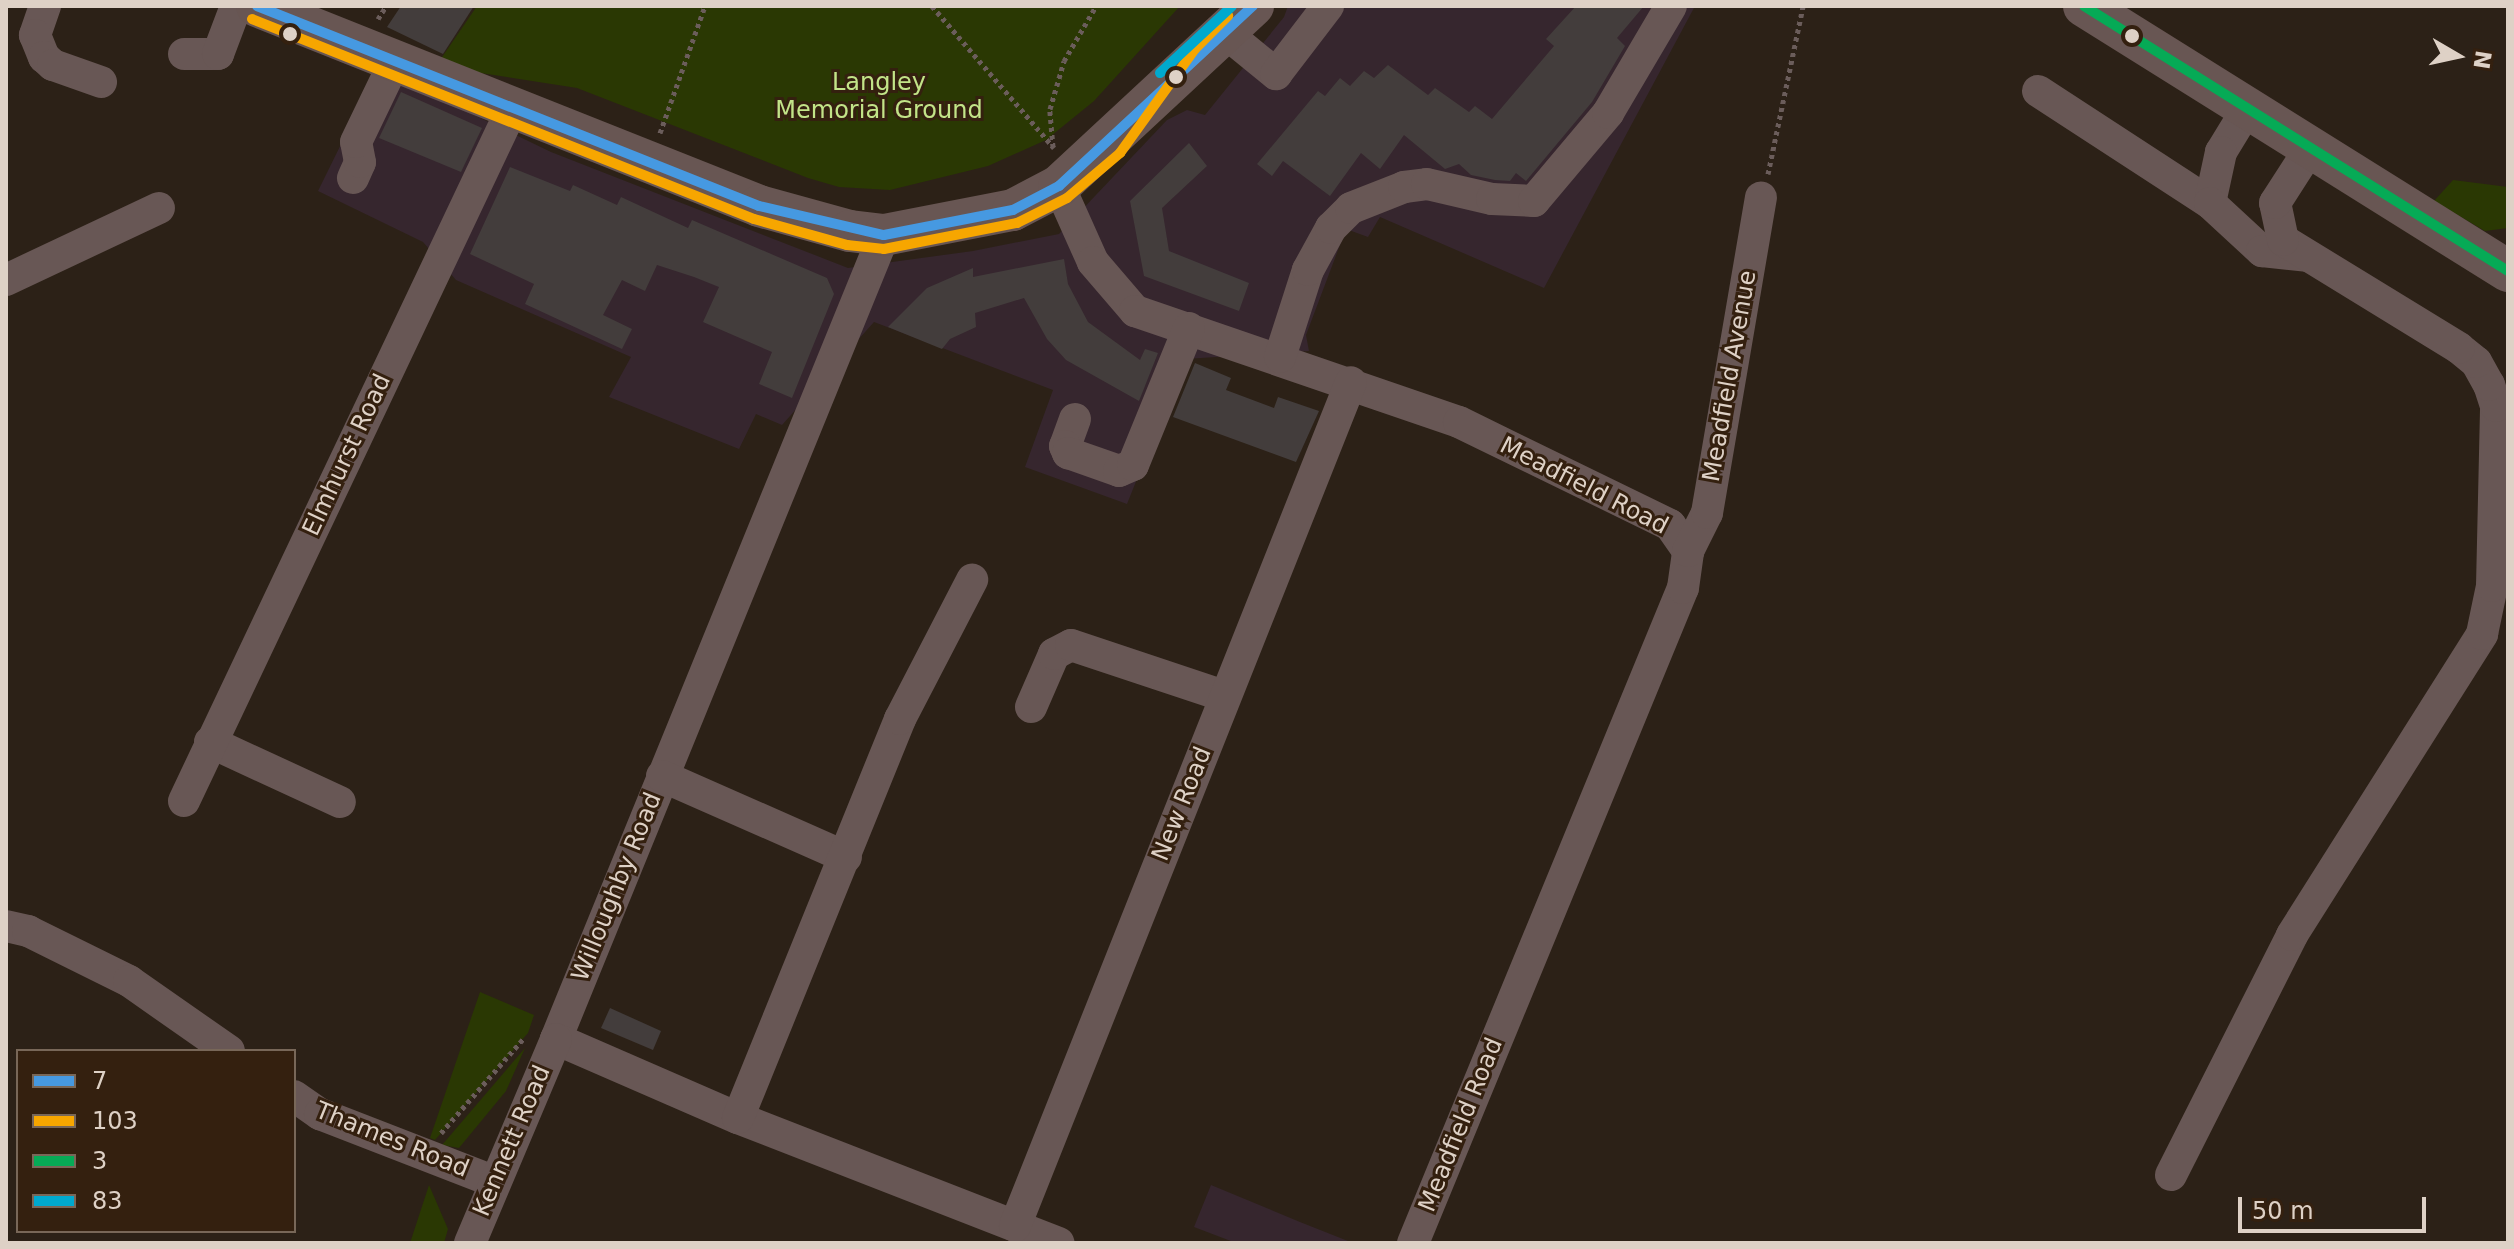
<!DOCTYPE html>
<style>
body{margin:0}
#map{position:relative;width:2514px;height:1249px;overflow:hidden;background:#2c2117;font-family:"DejaVu Sans",sans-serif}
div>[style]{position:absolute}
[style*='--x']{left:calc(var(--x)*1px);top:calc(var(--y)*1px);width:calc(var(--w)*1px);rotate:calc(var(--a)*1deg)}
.commercial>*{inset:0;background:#36262e}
.green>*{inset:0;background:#2a3803}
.building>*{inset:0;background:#433d3c}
.path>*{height:5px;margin-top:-2.5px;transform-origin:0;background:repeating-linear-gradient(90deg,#6b5d5b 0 4px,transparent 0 8px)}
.minor>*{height:32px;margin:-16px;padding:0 16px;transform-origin:16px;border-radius:16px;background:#685755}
.major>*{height:42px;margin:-21px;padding:0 21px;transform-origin:21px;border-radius:21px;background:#685653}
.bus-1>*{height:10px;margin:-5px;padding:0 5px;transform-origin:5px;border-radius:5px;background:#4699e1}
.bus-2>*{height:10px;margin:-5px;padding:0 5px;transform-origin:5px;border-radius:5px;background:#f7a600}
.bus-3>*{height:10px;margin:-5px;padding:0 5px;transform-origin:5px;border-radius:5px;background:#06aa56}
.bus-4>*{height:10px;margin:-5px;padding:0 5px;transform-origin:5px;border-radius:5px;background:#00a9ce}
.dots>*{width:22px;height:22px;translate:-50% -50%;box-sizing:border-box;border:4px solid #34200f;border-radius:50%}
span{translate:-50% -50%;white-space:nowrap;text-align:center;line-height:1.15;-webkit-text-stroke:6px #34200f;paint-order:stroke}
.park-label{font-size:24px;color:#c2e488}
.street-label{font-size:24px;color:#ded1c6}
.frame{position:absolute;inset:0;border:8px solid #ded1c6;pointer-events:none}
.legend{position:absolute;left:16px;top:1049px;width:280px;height:184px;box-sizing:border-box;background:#34200f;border:2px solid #786758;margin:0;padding:10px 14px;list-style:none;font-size:24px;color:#ded1c6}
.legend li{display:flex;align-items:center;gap:16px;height:40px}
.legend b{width:40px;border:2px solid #786758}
.north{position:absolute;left:2418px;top:16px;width:80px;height:80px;-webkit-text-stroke:6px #34200f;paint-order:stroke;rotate:99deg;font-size:22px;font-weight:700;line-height:32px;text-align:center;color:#ded1c6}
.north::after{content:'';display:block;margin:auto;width:28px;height:36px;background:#ded1c6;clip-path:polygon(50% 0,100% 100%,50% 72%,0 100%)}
.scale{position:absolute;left:2238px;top:1197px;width:188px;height:36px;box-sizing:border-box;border:4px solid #ded1c6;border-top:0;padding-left:10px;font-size:24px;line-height:28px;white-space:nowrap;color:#ded1c6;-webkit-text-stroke:6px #34200f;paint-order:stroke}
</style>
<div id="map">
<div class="commercial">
<div style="clip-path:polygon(1288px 6px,1695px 6px,1544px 288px,1380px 217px,1368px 237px,1346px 229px,1306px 335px,1309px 351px,1185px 359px,1127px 504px,1025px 467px,1053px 390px,874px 322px,782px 425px,756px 414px,739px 449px,609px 397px,631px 357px,456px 280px,423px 242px,318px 191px,378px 69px,551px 152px,848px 268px,973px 251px,1059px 234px,1167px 120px,1187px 110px,1205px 115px,1284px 17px)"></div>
<div style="clip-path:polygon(1211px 1185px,1300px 1222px,1353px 1243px,1236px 1243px,1194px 1227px)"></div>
</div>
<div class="green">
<div style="clip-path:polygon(477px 6px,1180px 6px,1094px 101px,1046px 140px,988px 166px,890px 190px,839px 187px,808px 178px,577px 88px,436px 66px)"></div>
<div style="clip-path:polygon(2453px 180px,2508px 187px,2508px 228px,2485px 231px,2434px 201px)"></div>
<div style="clip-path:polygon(480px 992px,534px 1015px,528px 1033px,435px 1140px,430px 1138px)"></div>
<div style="clip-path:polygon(525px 1048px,506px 1091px,459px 1148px,442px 1145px)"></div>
<div style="clip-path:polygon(429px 1185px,448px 1229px,444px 1243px,410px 1243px)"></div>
</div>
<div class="building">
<div style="clip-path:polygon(401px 6px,474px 6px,443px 54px,387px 27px)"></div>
<div style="clip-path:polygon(1576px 6px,1644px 6px,1617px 38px,1625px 46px,1592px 102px,1526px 181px,1516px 173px,1510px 181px,1495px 180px,1471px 175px,1459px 164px,1445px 169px,1404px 135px,1380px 169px,1361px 153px,1330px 196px,1283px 161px,1272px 176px,1257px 164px,1318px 91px,1325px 96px,1340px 78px,1350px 86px,1364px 71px,1374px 78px,1388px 65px,1428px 95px,1435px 88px,1469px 112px,1475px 106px,1492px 119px,1554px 46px,1546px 39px)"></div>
<div style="clip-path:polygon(401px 92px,482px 128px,461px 172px,379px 138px)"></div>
<div style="clip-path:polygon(1189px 143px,1207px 166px,1162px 208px,1169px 251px,1249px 283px,1239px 311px,1144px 276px,1130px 201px)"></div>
<div style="clip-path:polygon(510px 167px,570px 191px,573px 185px,617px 205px,621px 197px,688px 228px,692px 220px,827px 278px,834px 294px,792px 398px,759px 384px,772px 352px,703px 322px,719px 287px,694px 277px,657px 265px,645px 291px,622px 280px,603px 315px,632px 329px,622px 349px,525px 304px,534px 284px,470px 254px)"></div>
<div style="clip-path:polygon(1064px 259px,1068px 284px,1088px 322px,1140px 360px,1145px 349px,1158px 353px,1139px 401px,1066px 360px,1047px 339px,1024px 298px,975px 313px,976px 327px,950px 339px,942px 349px,888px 327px,927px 288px,973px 268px,973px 277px)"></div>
<div style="clip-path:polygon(1195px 363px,1231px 378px,1226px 390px,1274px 408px,1278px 397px,1319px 411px,1296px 462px,1173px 417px)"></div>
<div style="clip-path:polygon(610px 1008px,661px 1031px,653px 1050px,601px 1028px)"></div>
</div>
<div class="path">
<div style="--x:932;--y:6;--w:187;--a:49.3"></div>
<div style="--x:378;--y:19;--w:15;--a:-58"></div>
<div style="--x:660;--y:133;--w:135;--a:-70.5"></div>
<div style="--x:1053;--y:147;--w:38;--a:-95"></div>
<div style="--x:1050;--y:109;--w:50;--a:-73.7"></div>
<div style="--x:1064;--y:61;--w:64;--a:-59.8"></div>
<div style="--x:1768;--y:174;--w:172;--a:-78.2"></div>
<div style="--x:441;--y:1133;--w:126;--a:-48.9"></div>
</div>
<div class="minor">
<div style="--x:45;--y:6;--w:31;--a:109"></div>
<div style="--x:35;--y:35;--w:24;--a:68"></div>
<div style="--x:44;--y:57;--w:12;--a:42"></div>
<div style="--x:53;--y:65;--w:51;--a:19.5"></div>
<div style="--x:1222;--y:30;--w:70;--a:39.2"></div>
<div style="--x:1276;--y:74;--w:86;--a:-52.6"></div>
<div style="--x:184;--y:54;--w:34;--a:0"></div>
<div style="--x:218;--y:54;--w:51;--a:-69.4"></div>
<div style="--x:2038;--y:91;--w:205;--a:33.1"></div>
<div style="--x:2246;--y:111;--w:48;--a:121.4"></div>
<div style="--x:2221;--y:152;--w:52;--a:102.2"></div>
<div style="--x:2210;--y:203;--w:71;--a:42.7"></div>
<div style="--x:2262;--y:251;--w:45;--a:6.3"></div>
<div style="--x:353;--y:178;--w:17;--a:-66"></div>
<div style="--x:360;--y:162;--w:20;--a:-101"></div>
<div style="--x:356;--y:142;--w:92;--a:-64.3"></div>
<div style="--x:1059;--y:186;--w:83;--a:65.9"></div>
<div style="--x:1093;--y:262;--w:65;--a:49.4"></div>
<div style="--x:1135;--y:311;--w:342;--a:18.9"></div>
<div style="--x:1459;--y:422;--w:235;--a:26"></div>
<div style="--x:1670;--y:525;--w:32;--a:55"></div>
<div style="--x:884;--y:235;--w:868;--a:112.19"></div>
<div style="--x:556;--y:1039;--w:198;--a:23.5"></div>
<div style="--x:738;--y:1118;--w:344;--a:21.3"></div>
<div style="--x:6;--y:280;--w:169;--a:-25.2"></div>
<div style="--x:1280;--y:357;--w:91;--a:-72.2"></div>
<div style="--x:1308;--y:270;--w:48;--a:-61.3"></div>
<div style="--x:1331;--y:228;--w:28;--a:-45"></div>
<div style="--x:1351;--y:208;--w:57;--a:-21.6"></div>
<div style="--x:1404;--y:187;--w:23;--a:-7"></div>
<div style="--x:1427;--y:184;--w:67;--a:13"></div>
<div style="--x:1492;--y:199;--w:42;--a:2.7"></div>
<div style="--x:1534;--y:201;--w:115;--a:-49.9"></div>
<div style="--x:1608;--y:113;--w:124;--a:-59.5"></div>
<div style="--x:1075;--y:419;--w:29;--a:110"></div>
<div style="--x:1065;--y:446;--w:8;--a:67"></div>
<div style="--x:1068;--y:453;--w:54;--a:19.4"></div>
<div style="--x:1119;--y:471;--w:15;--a:-23"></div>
<div style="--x:1133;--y:465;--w:148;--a:-67.8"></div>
<div style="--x:1031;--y:707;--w:58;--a:-66.5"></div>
<div style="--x:1054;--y:654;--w:19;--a:-28"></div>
<div style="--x:1071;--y:645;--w:161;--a:18.4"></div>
<div style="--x:210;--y:742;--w:143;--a:24.8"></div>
<div style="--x:662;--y:776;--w:201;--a:23.8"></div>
<div style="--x:184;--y:801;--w:766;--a:-64.64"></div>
<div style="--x:6;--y:926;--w:23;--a:13"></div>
<div style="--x:28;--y:931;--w:113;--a:26.3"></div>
<div style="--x:129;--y:981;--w:122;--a:35"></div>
<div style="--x:294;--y:1096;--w:32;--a:35"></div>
<div style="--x:320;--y:1114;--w:186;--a:21.2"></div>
<div style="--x:738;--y:1118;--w:431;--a:-67.9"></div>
<div style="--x:900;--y:719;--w:157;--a:-62.6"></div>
<div style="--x:2171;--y:1175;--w:269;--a:-63.2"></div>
<div style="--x:2292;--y:935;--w:356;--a:-57.7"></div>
<div style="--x:2482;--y:634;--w:49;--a:-78.2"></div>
<div style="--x:2492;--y:586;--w:180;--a:-88.7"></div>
<div style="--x:2496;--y:406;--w:22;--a:-108"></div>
<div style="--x:2489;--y:385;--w:26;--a:-119"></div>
<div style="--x:2476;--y:362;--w:22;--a:-141"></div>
<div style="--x:2459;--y:348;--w:206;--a:-148.5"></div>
<div style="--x:2283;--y:240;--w:38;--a:-102"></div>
<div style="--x:2275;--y:203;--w:67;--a:-57.3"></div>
<div style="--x:1015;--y:1226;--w:908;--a:-68.29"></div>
<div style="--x:470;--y:1243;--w:221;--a:-67.1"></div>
<div style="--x:1413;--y:1243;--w:708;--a:-67.6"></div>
<div style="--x:1683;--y:588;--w:37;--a:-82"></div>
<div style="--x:1688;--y:551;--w:42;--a:-63.4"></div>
<div style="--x:1707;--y:513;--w:320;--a:-80.3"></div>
</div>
<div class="major">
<div style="--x:257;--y:6;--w:540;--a:21.72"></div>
<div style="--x:759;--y:206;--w:94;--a:15.4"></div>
<div style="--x:850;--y:231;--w:34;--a:7"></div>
<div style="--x:884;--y:235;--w:131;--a:-11"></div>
<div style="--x:1013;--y:210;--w:52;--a:-27.6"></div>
<div style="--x:1059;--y:186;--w:265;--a:-42.9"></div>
<div style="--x:2084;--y:6;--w:500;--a:32.01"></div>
</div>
<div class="bus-1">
<div style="--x:257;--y:6;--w:540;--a:21.72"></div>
<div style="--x:759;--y:206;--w:128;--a:13.1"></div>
<div style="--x:884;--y:235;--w:131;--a:-11"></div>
<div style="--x:1013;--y:210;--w:52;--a:-27.6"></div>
<div style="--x:1059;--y:186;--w:265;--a:-42.9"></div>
</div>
<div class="bus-2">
<div style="--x:252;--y:19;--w:540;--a:21.72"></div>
<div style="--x:754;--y:219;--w:97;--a:15.6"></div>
<div style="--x:847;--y:245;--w:37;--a:6"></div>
<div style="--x:884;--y:249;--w:136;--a:-11.1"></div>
<div style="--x:1017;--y:223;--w:56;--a:-26.6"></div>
<div style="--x:1067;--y:198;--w:70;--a:-40.3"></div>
<div style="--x:1120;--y:153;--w:128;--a:-54.2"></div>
<div style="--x:1195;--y:49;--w:47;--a:-45"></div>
</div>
<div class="bus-3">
<div style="--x:2084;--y:6;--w:500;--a:32.01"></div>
</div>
<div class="bus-4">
<div style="--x:1160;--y:73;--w:98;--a:-42.9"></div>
</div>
<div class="dots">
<div style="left:290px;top:34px;background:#ded1c6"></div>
<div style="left:2132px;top:36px;background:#ded1c6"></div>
<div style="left:1176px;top:77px;background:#ded1c6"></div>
</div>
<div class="park-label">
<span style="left:879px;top:97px">Langley<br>Memorial Ground</span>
</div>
<div class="street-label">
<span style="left:1730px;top:376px;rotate:-80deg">Meadfield Avenue</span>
<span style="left:347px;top:455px;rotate:-65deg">Elmhurst Road</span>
<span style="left:1584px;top:486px;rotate:27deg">Meadfield Road</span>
<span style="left:1182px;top:804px;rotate:-68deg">New Road</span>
<span style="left:617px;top:887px;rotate:-68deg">Willoughby Road</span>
<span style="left:1461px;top:1125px;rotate:-68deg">Meadfield Road</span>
<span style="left:392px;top:1140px;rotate:22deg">Thames Road</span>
<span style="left:512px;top:1141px;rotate:-67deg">Kennett Road</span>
</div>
<div class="frame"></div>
<ul class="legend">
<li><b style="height:10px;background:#4699e1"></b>7</li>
<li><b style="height:10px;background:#f7a600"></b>103</li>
<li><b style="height:10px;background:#06aa56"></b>3</li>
<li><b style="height:10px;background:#00a9ce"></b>83</li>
</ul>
<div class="north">N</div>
<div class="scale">50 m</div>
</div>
